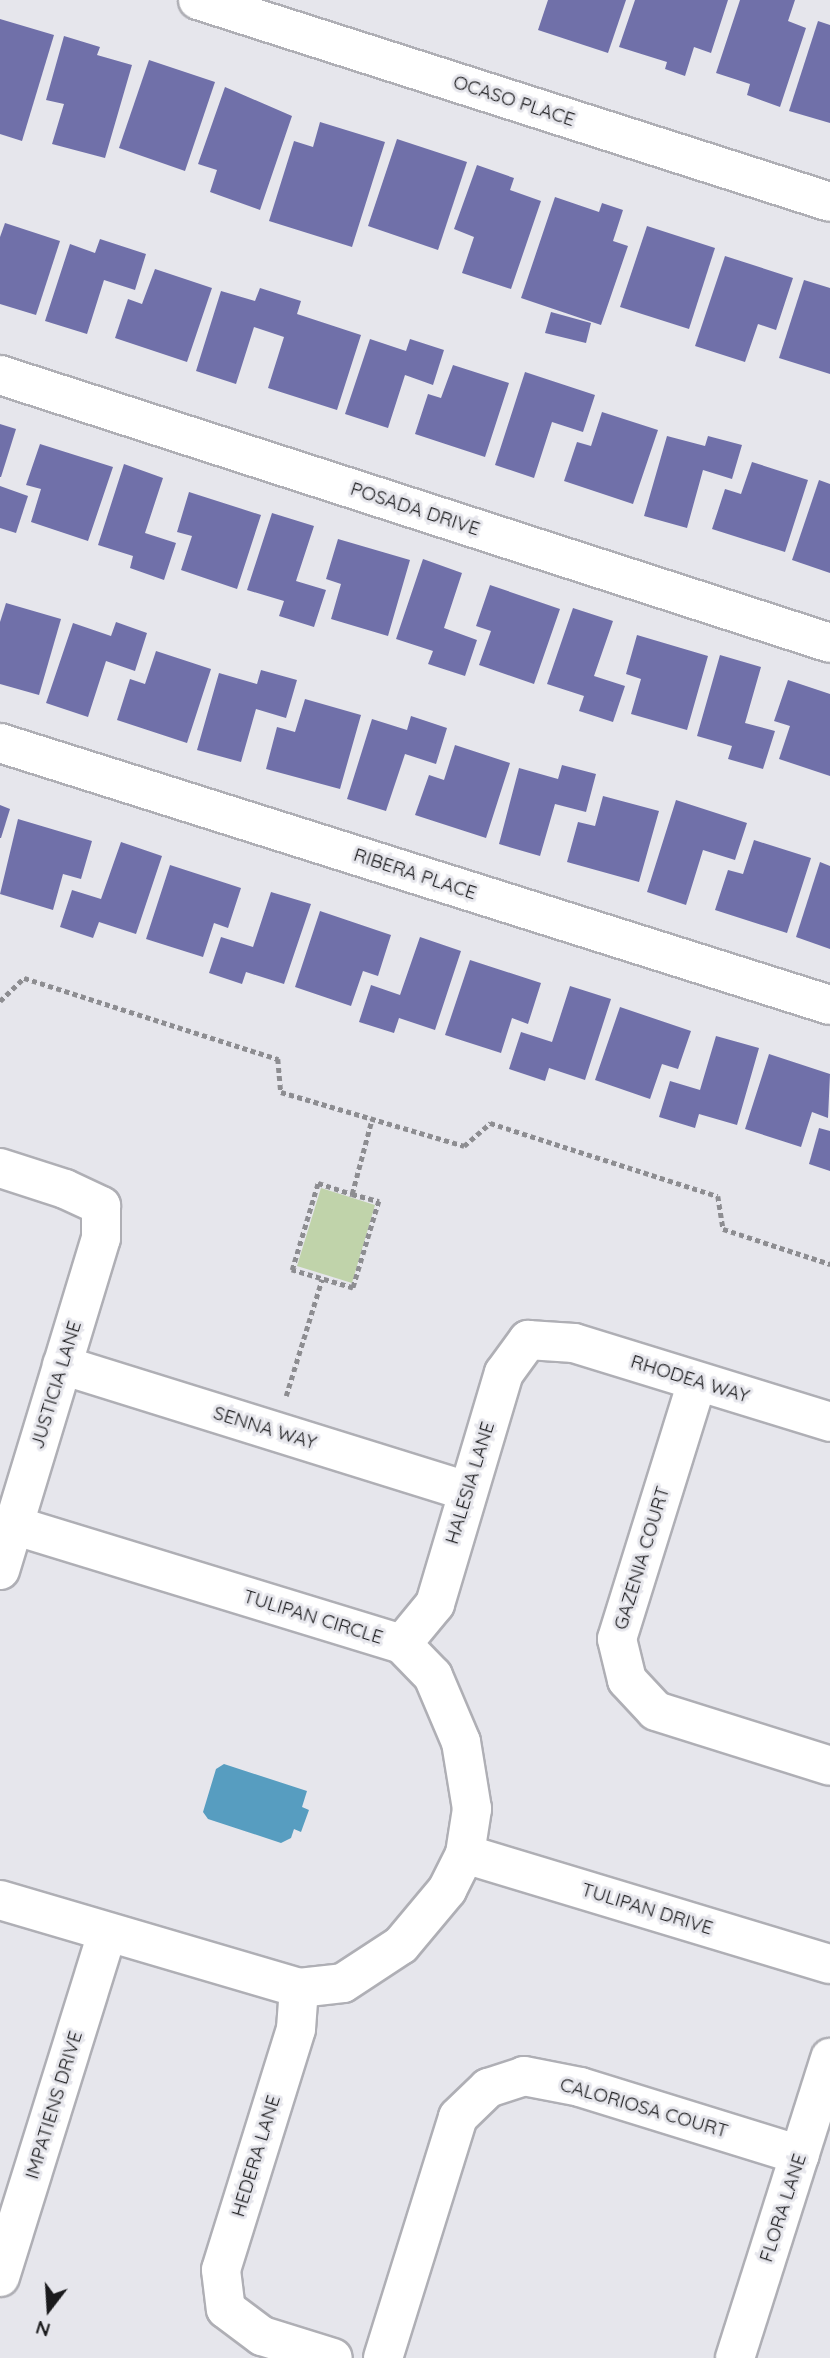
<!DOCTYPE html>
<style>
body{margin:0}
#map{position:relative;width:830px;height:2358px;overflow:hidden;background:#e6e6ec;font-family:Quicksand,sans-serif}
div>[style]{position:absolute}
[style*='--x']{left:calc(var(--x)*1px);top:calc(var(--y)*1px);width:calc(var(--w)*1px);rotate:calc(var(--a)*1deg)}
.green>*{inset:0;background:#c0d3aa}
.water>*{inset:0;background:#579dc0}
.building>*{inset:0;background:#7070a9}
.path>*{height:4.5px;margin-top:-2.25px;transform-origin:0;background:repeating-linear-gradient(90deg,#8d8d91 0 5px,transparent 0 8.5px)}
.roads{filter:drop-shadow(2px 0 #afafb5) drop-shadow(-2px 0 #afafb5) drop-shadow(0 2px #afafb5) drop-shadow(0 -2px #afafb5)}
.minor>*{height:38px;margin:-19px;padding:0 19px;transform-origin:19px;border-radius:19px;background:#fff}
span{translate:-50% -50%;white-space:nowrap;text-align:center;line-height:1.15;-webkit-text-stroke:6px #e6e6ec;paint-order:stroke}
.street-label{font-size:19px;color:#1a1a1c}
.north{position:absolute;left:14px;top:2274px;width:70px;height:70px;-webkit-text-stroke:5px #e6e6ec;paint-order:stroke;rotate:197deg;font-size:19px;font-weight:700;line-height:28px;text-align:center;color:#1a1a1c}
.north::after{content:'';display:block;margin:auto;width:24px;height:32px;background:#1a1a1c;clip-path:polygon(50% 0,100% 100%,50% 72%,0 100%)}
</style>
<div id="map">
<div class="green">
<div style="clip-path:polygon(321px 1188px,375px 1205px,352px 1283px,297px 1266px)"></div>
</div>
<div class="water">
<div style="clip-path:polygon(224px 1764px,307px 1791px,302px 1807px,309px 1810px,301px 1832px,294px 1829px,291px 1838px,281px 1843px,208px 1819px,203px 1812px,216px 1769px)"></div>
</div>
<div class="building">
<div style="clip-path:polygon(548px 0,626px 0,608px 53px,538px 30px)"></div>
<div style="clip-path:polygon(635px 0,728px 0,711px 53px,694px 47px,685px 76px,665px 69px,667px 62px,619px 47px)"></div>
<div style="clip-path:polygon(740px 0,795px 0,788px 21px,806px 28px,780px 107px,747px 95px,750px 84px,716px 73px)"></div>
<div style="clip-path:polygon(0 19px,54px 35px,22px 141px,0 134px)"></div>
<div style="clip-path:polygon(818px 21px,830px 25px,830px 123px,789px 111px)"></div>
<div style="clip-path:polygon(64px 36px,100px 47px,97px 55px,132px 65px,105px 158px,52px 144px,64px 104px,46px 100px)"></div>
<div style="clip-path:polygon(149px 60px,215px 82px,185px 171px,119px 148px)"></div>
<div style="clip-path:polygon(225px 87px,292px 116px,260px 210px,210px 192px,217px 170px,198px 164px)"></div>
<div style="clip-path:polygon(320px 122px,385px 142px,352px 247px,269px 221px,294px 141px,313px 147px)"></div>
<div style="clip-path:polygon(397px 139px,467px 162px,438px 250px,368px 226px)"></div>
<div style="clip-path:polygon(477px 165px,514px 178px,510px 190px,541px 201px,511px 289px,462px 273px,474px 237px,454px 229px)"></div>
<div style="clip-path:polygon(555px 197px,599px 212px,602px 203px,623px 210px,613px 241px,628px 246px,601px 325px,521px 298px)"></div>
<div style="clip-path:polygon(5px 223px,60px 241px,36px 315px,0 304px,0 237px)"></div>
<div style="clip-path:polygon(647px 226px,715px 248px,689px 329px,620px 307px)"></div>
<div style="clip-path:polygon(100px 239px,146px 254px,135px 290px,104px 280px,87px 334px,45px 321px,70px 244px,95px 253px)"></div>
<div style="clip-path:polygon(725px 256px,793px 278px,776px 330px,758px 324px,745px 362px,695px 346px)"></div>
<div style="clip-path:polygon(155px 269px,212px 288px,187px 362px,115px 338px,128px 299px,142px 304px)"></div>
<div style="clip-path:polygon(804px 280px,830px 288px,830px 374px,779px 358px)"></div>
<div style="clip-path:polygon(260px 288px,301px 301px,297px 314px,361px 335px,337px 410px,268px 388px,284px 337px,254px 327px,236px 384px,196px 371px,221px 291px,255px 301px)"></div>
<div style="clip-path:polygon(551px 312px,591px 323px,586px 343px,545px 333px)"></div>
<div style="clip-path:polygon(370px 339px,406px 351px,410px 339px,444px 350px,433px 385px,405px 375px,388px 428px,345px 414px)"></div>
<div style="clip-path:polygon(453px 365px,509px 383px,485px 457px,415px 434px,428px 394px,441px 398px)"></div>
<div style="clip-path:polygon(525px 372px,595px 395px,583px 432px,552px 422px,534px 478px,495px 465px)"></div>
<div style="clip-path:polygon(602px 412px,658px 430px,633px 504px,564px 481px,577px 442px,591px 446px)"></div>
<div style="clip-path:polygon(0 424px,16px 429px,1px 477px,0 477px)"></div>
<div style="clip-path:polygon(667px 436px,705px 446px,708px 436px,742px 445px,732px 479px,703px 470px,687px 528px,644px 516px)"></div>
<div style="clip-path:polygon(40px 444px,113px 467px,88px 541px,31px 522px,41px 489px,26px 485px)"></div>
<div style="clip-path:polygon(752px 462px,808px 480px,785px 552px,712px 529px,725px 489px,741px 494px)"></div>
<div style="clip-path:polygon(124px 464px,163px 478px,145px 533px,176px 543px,164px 580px,130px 568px,133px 556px,98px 545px)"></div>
<div style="clip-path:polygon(819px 480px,830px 484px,830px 573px,792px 560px)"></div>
<div style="clip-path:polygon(0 486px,28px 496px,16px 533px,0 528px)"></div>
<div style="clip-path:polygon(189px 492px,261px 515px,237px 589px,181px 570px,192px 536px,177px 532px)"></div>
<div style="clip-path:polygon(272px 513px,314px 526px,296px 581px,326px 590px,314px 627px,279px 616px,284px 601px,247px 590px)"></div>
<div style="clip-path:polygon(338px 539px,410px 560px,388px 636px,331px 619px,341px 584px,326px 579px)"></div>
<div style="clip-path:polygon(423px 559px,462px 573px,444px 628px,477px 640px,465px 676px,428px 664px,433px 651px,396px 639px)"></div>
<div style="clip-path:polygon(490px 585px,560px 609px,534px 684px,479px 665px,491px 631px,476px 626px)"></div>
<div style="clip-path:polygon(6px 603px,61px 619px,39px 695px,0 684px,0 622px)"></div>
<div style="clip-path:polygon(573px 608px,613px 621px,594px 676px,625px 686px,613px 722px,579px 711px,584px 696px,547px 684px)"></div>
<div style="clip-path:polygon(116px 622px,147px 633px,135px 671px,106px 661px,88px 717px,46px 703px,73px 623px,111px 636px)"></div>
<div style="clip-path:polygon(637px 635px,708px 656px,687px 730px,631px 714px,641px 679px,626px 674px)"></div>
<div style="clip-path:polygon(156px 651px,211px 669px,187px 743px,117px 720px,130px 679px,145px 684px)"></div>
<div style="clip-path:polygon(720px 655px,761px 667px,745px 723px,775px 731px,763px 769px,728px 759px,732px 746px,697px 736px)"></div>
<div style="clip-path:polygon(261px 670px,297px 680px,286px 718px,256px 709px,241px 762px,197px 750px,219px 673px,257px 684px)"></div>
<div style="clip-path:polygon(788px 680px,830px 694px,830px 776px,779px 759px,790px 726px,774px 721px)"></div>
<div style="clip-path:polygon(305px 699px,361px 715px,340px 789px,266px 769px,277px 727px,295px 732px)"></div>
<div style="clip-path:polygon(411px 716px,447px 728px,436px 764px,405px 754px,386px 811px,347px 799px,372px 719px,407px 730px)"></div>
<div style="clip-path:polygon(455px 745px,510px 763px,486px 838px,415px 815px,429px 775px,444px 780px)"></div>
<div style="clip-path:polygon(562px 765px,596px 774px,586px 812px,555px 804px,540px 856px,499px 844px,519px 768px,558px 779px)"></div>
<div style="clip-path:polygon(603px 796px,659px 811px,639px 882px,567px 862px,578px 822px,595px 826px)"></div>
<div style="clip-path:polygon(676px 800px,747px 823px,735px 860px,703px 850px,686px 905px,647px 892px)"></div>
<div style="clip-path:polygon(0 805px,10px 809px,1px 838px,0 838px)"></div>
<div style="clip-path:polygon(18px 819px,92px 841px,81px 879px,63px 874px,53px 910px,0 894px)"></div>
<div style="clip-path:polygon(754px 840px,811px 858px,787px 933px,715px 910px,728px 870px,743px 874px)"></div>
<div style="clip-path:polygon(121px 842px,162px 856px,136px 934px,99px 922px,93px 938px,60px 927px,72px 890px,101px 899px)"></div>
<div style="clip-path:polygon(820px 862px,830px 866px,830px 949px,796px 937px)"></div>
<div style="clip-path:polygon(170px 865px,241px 888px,228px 928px,214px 923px,203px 957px,146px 939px)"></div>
<div style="clip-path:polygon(271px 892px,311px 904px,284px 984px,246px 972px,242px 984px,209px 973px,221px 937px,253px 947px)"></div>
<div style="clip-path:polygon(320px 911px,391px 935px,378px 976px,363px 971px,351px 1006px,295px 987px)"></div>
<div style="clip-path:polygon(420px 937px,461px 951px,435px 1030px,399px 1018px,394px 1033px,359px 1022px,371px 985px,400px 995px)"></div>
<div style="clip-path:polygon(470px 960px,541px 983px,528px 1024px,512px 1018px,501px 1053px,445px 1035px)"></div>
<div style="clip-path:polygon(570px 986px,611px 999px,585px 1080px,549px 1068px,545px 1081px,509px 1069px,521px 1032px,552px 1042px)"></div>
<div style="clip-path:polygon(620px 1007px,691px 1031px,678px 1069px,662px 1064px,650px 1099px,595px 1080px)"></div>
<div style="clip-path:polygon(716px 1036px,759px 1048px,737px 1125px,699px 1114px,695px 1128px,659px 1117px,670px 1081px,700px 1090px)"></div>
<div style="clip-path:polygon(769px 1054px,830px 1074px,828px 1118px,812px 1112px,801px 1147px,745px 1129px)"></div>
<div style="clip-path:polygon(819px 1128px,830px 1131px,830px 1171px,809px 1164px)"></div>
</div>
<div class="path">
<div style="--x:0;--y:1001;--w:33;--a:-44"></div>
<div style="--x:24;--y:978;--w:267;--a:17.7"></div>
<div style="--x:278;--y:1059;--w:33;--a:85"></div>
<div style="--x:281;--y:1092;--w:191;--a:16.4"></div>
<div style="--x:464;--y:1146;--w:35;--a:-41"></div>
<div style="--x:490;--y:1123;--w:239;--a:17.8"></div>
<div style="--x:718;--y:1196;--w:33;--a:81"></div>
<div style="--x:723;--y:1229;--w:113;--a:18.1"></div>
<div style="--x:352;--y:1194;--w:28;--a:15"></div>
<div style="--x:379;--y:1201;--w:91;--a:106.6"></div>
<div style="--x:353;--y:1288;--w:64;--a:-163.6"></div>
<div style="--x:292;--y:1270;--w:91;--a:-73.4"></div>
<div style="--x:318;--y:1183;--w:36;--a:18"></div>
<div style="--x:352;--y:1194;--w:78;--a:-75.1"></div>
<div style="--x:286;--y:1396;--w:122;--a:-72.9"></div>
</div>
<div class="roads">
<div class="minor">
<div style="--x:198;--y:0;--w:663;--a:17.72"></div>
<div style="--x:0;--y:375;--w:872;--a:17.89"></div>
<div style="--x:0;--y:743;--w:870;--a:17.52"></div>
<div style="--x:0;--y:1168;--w:68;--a:17.9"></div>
<div style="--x:65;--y:1189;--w:40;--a:25"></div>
<div style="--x:101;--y:1206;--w:32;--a:90"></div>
<div style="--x:101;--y:1238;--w:347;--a:106.9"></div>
<div style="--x:62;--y:1365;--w:424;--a:17.3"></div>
<div style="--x:697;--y:1382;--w:269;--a:107.3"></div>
<div style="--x:617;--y:1639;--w:42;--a:76.3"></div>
<div style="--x:627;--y:1680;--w:42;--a:46.9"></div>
<div style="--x:656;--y:1711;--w:182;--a:17.5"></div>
<div style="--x:402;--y:1644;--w:52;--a:-50.5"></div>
<div style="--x:435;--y:1604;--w:241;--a:-73.4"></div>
<div style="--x:504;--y:1373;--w:41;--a:-54"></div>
<div style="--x:528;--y:1340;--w:46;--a:3.7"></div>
<div style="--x:574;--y:1343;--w:268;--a:17.1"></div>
<div style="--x:465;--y:1854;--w:381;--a:16.8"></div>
<div style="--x:0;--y:1900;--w:312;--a:16.4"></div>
<div style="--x:299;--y:1988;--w:44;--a:-6.5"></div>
<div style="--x:343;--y:1983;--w:69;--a:-33.2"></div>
<div style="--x:401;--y:1945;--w:72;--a:-50.1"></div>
<div style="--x:447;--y:1890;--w:40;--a:-63.4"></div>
<div style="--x:465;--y:1854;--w:46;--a:-81.2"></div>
<div style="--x:472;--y:1809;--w:68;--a:-99.3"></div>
<div style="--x:461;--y:1742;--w:72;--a:-113"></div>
<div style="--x:433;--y:1676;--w:45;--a:-134.1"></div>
<div style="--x:402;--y:1644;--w:407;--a:-163"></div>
<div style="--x:299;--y:1988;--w:41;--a:94.2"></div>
<div style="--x:296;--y:2029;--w:252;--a:107.3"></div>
<div style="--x:221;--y:2270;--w:39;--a:83"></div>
<div style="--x:226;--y:2309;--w:45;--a:36.9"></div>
<div style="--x:262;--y:2336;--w:74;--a:17.2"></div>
<div style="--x:0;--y:2277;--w:360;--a:-72.7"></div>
<div style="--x:383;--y:2358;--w:252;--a:-72.7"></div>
<div style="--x:458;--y:2117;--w:42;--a:-44"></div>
<div style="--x:488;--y:2088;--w:38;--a:-18"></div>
<div style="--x:524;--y:2076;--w:57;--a:11.1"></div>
<div style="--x:580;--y:2087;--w:230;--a:17.2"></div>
<div style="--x:735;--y:2358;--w:315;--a:-72.4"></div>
</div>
</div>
<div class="street-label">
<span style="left:514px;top:101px;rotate:18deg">OCASO PLACE</span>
<span style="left:415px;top:509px;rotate:18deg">POSADA DRIVE</span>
<span style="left:415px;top:874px;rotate:18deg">RIBERA PLACE</span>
<span style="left:690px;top:1379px;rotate:17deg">RHODEA WAY</span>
<span style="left:56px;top:1385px;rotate:-73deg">JUSTICIA LANE</span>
<span style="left:265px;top:1428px;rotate:17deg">SENNA WAY</span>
<span style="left:470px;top:1483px;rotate:-73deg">HALESIA LANE</span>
<span style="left:642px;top:1558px;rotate:-73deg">GAZENIA COURT</span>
<span style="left:313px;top:1617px;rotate:17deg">TULIPAN CIRCLE</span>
<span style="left:647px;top:1909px;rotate:17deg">TULIPAN DRIVE</span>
<span style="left:54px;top:2105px;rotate:-73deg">IMPATIENS DRIVE</span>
<span style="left:644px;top:2108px;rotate:16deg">CALORIOSA COURT</span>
<span style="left:256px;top:2156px;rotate:-73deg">HEDERA LANE</span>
<span style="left:783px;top:2208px;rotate:-72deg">FLORA LANE</span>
</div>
<div class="north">N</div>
</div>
